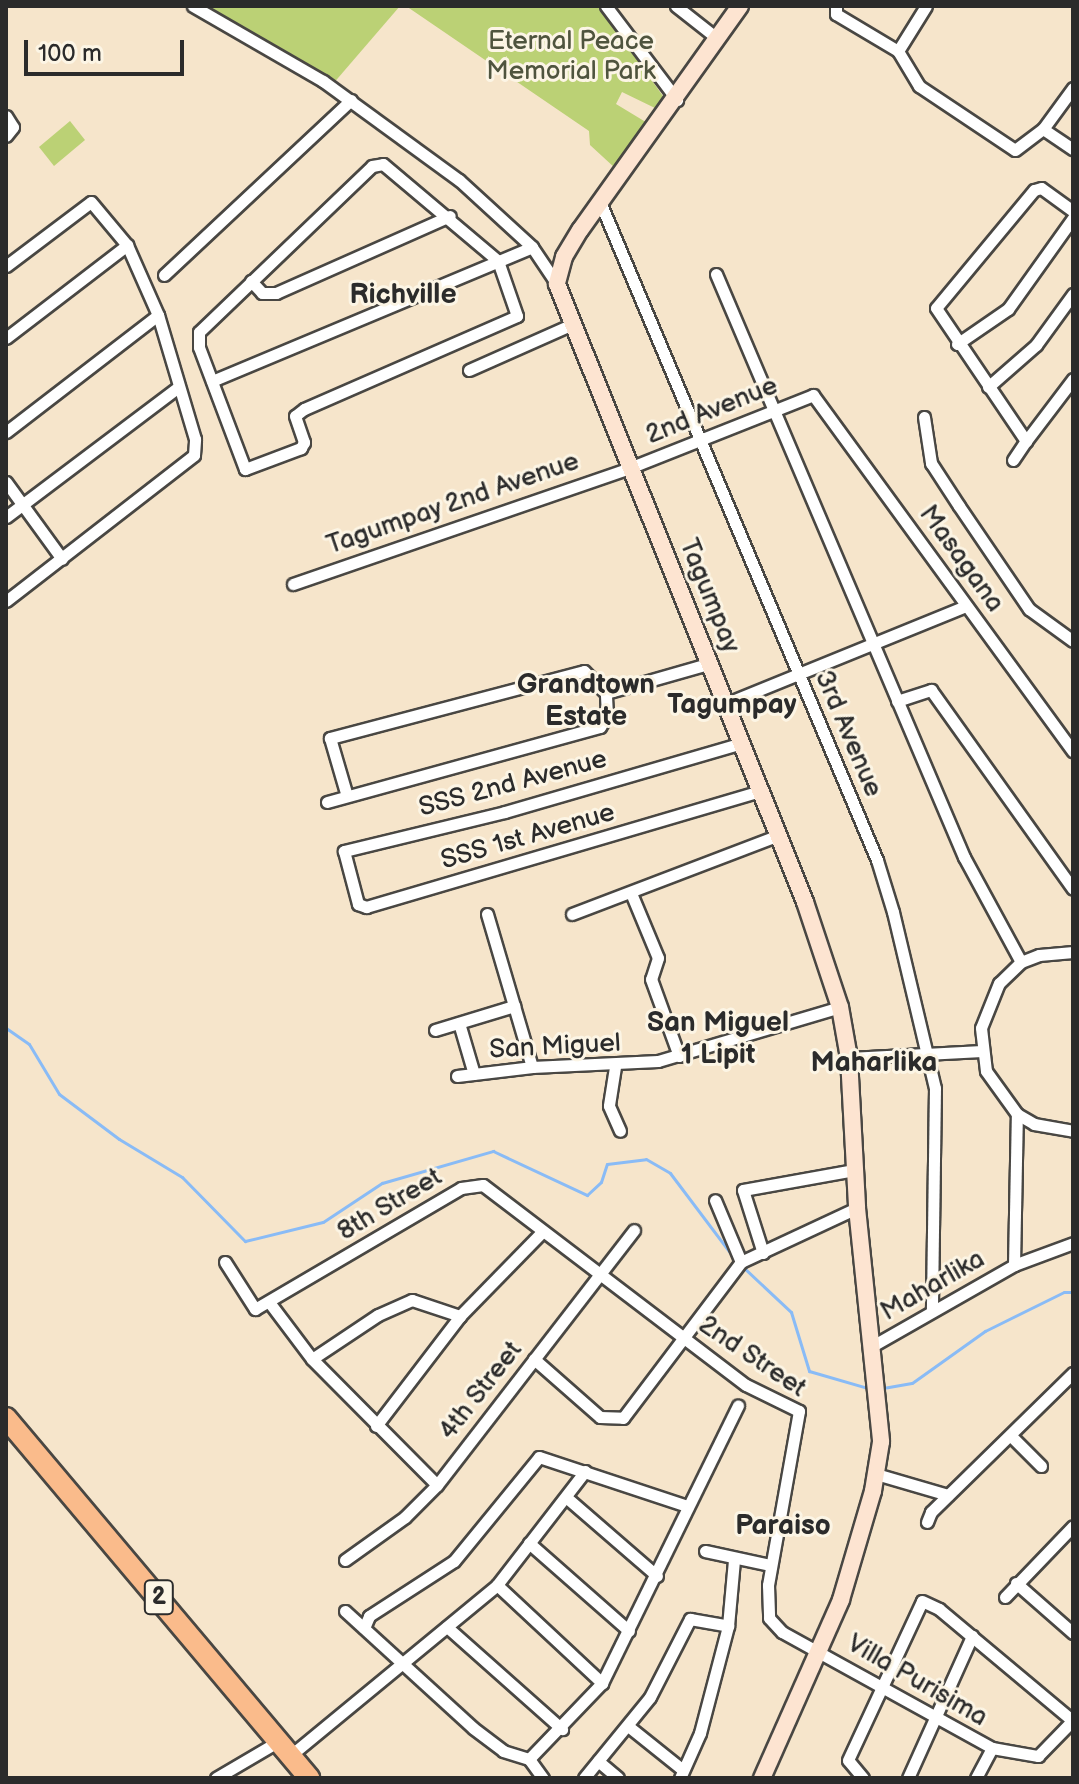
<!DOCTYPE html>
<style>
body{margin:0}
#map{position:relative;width:1079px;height:1784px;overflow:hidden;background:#f6e5cb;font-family:"Balsamiq Sans",sans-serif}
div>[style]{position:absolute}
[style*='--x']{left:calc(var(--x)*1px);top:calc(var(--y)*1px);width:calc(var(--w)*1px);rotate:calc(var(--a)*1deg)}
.green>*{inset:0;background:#bbd175}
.stream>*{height:3px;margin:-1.5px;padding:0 1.5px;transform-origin:1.5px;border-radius:1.5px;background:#89bbf6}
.roads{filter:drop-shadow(2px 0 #494743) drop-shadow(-2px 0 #494743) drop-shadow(0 2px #494743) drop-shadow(0 -2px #494743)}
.street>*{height:11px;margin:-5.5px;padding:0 5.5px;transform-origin:5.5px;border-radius:5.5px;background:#fff}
.secondary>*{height:16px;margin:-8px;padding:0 8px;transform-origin:8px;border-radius:8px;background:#fde4d1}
.highway>*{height:20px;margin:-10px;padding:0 10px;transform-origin:10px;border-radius:10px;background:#fabb8b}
span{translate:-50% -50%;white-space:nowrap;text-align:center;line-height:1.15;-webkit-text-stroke:6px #fcf5e5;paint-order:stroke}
.shield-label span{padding:2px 6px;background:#fcf5e5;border:2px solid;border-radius:6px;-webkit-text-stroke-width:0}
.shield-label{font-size:24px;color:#2b2b2b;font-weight:700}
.park-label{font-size:26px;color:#4f543e}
.street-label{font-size:26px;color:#2b2b2b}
.neighbourhood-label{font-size:28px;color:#2b2b2b;font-weight:700}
.frame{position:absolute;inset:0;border:8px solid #2b2b2b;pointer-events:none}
.scale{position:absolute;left:24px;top:40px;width:160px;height:36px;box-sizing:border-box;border:4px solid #2b2b2b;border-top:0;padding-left:10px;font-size:24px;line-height:28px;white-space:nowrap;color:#2b2b2b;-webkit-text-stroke:6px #fcf5e5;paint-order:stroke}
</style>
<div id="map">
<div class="green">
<div style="clip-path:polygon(203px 6px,400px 6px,332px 85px)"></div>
<div style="clip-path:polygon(406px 6px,599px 6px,665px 99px,657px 109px,622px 92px,616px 104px,649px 124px,615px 168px,590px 145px,589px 131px)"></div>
<div style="clip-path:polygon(70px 121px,85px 140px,54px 166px,39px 147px)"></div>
</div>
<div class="stream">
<div style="--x:6;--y:1028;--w:28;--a:35"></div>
<div style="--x:29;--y:1044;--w:58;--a:59"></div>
<div style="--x:59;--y:1094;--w:75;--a:36.9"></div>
<div style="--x:119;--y:1139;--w:74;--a:31.1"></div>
<div style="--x:182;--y:1177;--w:90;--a:45.5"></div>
<div style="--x:245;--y:1241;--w:80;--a:-13.7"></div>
<div style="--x:323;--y:1222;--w:71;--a:-33.5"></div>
<div style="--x:382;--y:1183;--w:116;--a:-16.1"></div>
<div style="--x:493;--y:1151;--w:104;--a:25.1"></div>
<div style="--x:587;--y:1195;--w:19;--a:-43"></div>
<div style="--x:601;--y:1182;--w:19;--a:-72"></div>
<div style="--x:607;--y:1164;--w:39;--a:-7"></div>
<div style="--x:646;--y:1159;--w:28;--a:30"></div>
<div style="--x:670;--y:1173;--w:111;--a:53"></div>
<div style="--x:743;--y:1267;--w:66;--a:43.2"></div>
<div style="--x:791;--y:1312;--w:62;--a:73"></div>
<div style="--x:809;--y:1371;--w:65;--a:16.2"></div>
<div style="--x:883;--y:1388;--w:29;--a:-10"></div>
<div style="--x:912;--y:1383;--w:90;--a:-35.5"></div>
<div style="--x:985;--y:1331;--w:88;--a:-26.3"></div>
<div style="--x:1064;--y:1292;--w:9;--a:0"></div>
</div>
<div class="roads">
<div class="street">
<div style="--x:193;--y:6;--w:150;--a:30"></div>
<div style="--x:323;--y:81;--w:168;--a:36.1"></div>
<div style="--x:459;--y:180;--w:99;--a:42.5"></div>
<div style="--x:532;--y:247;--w:45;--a:56"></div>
<div style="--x:606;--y:6;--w:118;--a:52.9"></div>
<div style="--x:676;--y:6;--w:53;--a:38.2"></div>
<div style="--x:836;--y:6;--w:8;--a:90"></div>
<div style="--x:836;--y:14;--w:72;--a:30.8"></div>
<div style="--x:926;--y:6;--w:53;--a:121.9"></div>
<div style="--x:898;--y:51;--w:41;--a:59"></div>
<div style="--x:919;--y:86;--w:115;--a:33.7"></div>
<div style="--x:1015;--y:150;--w:35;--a:-37"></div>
<div style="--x:1043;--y:129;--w:36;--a:34"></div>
<div style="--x:6;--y:116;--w:13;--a:58"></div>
<div style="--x:13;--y:127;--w:11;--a:128"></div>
<div style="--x:1043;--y:129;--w:51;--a:-53.8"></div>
<div style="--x:383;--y:164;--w:150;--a:40.1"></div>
<div style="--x:498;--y:261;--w:58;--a:70.9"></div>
<div style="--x:517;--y:316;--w:232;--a:156.4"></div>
<div style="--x:304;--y:409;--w:11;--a:142"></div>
<div style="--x:295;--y:416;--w:28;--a:71"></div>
<div style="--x:304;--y:442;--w:7;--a:117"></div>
<div style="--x:301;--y:448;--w:60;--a:159.4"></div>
<div style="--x:245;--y:469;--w:130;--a:-110.7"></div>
<div style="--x:199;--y:347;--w:15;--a:-90"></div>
<div style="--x:199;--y:332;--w:240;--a:-43.8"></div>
<div style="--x:372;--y:166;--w:11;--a:-10"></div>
<div style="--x:600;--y:202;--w:714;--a:67.17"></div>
<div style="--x:877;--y:860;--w:54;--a:72.9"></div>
<div style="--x:893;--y:912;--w:181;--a:76.6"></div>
<div style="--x:935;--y:1088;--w:223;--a:90.8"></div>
<div style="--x:1073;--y:211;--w:39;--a:-144"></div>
<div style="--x:1041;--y:188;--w:7;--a:164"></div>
<div style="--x:1034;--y:190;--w:153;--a:129.7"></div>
<div style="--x:936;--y:308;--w:161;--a:55.9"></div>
<div style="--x:1026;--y:441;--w:78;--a:-52.8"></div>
<div style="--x:6;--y:266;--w:106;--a:-37"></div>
<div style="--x:91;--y:202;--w:56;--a:50.1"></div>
<div style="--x:127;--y:245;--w:77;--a:66.1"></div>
<div style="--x:158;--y:315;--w:192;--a:142.4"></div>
<div style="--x:716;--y:274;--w:634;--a:66.96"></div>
<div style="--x:964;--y:857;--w:119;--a:61.5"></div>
<div style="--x:164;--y:275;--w:256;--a:-43.1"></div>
<div style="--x:251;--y:281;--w:16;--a:47"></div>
<div style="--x:262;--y:293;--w:14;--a:0"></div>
<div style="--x:276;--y:293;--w:190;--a:-23.9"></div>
<div style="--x:6;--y:338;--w:153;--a:-37.5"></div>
<div style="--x:957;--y:344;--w:62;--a:-34.5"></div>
<div style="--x:1008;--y:309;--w:112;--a:-54.5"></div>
<div style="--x:469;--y:370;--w:114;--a:-23.9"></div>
<div style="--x:212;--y:381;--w:347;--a:-22.7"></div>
<div style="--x:988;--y:387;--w:64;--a:-41.2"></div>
<div style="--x:1036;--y:345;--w:63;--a:-54"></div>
<div style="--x:924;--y:417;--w:47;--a:81.3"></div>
<div style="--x:931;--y:463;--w:51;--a:56.9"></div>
<div style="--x:959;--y:506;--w:125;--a:55.8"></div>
<div style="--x:1029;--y:609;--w:54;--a:36"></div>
<div style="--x:1013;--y:460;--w:23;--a:-56"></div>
<div style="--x:6;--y:482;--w:95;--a:54"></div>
<div style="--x:6;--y:517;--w:214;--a:-37"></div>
<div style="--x:293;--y:584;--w:355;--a:-19"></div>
<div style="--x:629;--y:468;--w:198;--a:-21.6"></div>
<div style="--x:813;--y:395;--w:441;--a:53.9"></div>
<div style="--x:6;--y:601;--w:238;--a:-37.8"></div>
<div style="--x:194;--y:455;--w:16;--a:-86"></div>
<div style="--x:195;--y:439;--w:129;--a:-106.6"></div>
<div style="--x:606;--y:693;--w:109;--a:-15.9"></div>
<div style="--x:897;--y:701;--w:36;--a:-18"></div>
<div style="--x:931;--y:690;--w:244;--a:54.5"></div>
<div style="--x:727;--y:703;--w:258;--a:-22.1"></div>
<div style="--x:742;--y:743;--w:247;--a:163.8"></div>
<div style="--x:505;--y:812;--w:166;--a:166.4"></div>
<div style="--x:344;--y:851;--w:55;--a:75.2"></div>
<div style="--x:358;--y:904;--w:9;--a:21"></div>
<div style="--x:366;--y:907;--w:411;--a:-16.4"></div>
<div style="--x:327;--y:802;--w:283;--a:-15.4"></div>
<div style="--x:600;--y:727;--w:14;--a:-60"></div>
<div style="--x:607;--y:715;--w:22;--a:-93"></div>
<div style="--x:606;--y:693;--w:31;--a:-135"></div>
<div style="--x:584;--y:671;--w:263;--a:165.2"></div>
<div style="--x:330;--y:738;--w:60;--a:73.7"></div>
<div style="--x:631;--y:893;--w:70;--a:67.4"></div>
<div style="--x:658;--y:958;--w:22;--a:108"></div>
<div style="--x:651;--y:979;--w:82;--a:70"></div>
<div style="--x:487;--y:914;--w:159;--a:73.6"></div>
<div style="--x:572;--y:914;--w:222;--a:-20.9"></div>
<div style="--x:1073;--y:952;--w:34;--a:175"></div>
<div style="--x:1039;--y:955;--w:19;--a:159"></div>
<div style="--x:1021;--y:962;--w:30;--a:136"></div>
<div style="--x:999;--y:983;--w:48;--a:111.8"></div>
<div style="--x:981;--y:1028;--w:43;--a:83.4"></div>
<div style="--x:986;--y:1071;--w:53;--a:54.2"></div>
<div style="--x:1017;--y:1114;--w:20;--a:30"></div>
<div style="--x:1034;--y:1124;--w:40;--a:10"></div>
<div style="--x:459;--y:1023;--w:53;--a:73.6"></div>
<div style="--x:435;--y:1030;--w:83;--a:-16.9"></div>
<div style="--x:849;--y:1058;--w:133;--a:-3"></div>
<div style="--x:615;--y:1067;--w:39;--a:99"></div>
<div style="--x:609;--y:1106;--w:27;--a:66"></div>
<div style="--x:457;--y:1076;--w:76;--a:-6.8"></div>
<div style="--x:532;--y:1067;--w:126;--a:-2.7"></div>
<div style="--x:658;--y:1061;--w:190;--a:-16.5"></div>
<div style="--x:763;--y:1253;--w:66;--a:-107.6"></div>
<div style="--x:743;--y:1190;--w:113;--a:-10.2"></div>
<div style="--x:225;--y:1262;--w:56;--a:57.4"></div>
<div style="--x:255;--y:1309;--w:239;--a:-30.4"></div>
<div style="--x:461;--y:1188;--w:22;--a:-8"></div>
<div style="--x:483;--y:1185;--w:330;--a:37.3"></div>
<div style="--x:746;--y:1385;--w:59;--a:26.1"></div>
<div style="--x:799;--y:1411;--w:177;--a:100.1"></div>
<div style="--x:768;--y:1585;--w:33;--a:88"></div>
<div style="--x:769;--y:1618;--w:19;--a:47"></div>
<div style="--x:782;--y:1632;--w:240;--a:28.9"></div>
<div style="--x:992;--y:1748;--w:47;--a:9.9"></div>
<div style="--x:1038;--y:1756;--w:49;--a:-45.8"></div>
<div style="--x:741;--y:1262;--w:128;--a:-25"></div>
<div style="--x:1014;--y:1265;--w:151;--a:-88.9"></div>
<div style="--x:269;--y:1302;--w:71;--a:53"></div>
<div style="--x:312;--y:1359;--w:177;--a:45.2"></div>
<div style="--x:874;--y:1345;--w:161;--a:-29.7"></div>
<div style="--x:1014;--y:1265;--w:63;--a:-20.4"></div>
<div style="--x:312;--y:1359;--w:79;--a:-33.7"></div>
<div style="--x:378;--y:1315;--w:37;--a:-24"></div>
<div style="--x:412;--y:1300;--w:51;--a:18.4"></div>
<div style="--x:460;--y:1316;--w:117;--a:-45.7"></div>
<div style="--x:534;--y:1359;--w:88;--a:41.3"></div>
<div style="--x:600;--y:1417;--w:23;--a:2"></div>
<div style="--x:623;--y:1418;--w:196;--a:-52.9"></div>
<div style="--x:741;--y:1262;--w:67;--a:-112.8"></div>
<div style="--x:376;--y:1426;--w:138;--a:-52.6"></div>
<div style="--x:1012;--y:1437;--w:41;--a:45"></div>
<div style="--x:876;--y:1474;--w:75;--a:16.3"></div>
<div style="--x:567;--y:1498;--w:119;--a:40.9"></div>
<div style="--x:927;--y:1522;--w:11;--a:-68"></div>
<div style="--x:931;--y:1512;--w:199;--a:-44.4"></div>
<div style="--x:529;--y:1543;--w:133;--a:41.3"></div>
<div style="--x:705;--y:1551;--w:66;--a:12.2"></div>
<div style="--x:345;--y:1560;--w:74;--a:-35.6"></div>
<div style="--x:405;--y:1517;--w:45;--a:-45"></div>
<div style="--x:437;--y:1485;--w:322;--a:-52.3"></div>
<div style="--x:1016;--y:1583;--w:76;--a:41.3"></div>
<div style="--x:497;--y:1585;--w:144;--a:43"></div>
<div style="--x:1005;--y:1597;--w:98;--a:-46.2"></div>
<div style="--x:345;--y:1611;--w:173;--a:42.4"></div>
<div style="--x:473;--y:1728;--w:38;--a:37"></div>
<div style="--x:503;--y:1751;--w:27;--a:17"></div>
<div style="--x:529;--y:1759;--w:24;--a:54"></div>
<div style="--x:447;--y:1627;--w:154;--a:41.6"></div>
<div style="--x:364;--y:1628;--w:13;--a:-67"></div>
<div style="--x:369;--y:1616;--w:101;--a:-32.9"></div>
<div style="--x:454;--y:1561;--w:134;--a:-50.7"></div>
<div style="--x:539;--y:1457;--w:156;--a:18.3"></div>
<div style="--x:628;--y:1726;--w:70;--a:38.7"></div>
<div style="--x:291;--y:1755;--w:267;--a:-39.5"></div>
<div style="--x:497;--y:1585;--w:144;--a:-52.3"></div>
<div style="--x:529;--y:1759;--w:105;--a:-46.2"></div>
<div style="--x:602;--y:1683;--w:309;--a:-63.9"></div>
<div style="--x:598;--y:1761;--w:26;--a:40"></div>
<div style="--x:216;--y:1778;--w:73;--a:-30.4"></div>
<div style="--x:584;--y:1778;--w:104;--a:-50.8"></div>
<div style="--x:650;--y:1697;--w:88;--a:-62.9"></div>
<div style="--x:690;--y:1619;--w:39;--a:10"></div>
<div style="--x:680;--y:1778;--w:49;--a:-66"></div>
<div style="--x:700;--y:1733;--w:111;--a:-75.3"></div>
<div style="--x:728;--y:1626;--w:66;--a:-84.8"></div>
<div style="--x:863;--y:1778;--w:23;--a:-130"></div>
<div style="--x:848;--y:1760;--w:175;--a:-65"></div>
<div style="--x:922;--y:1601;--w:19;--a:25"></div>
<div style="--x:939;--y:1609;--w:175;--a:39.9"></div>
<div style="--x:908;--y:1778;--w:156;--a:-65.7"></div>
<div style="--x:976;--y:1778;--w:34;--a:-62"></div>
</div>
<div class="secondary">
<div style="--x:740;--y:6;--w:275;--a:125.5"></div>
<div style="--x:580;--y:230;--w:31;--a:121"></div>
<div style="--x:564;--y:257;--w:28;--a:105"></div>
<div style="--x:557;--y:284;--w:666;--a:68.13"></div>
<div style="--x:805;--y:902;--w:111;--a:71.6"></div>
<div style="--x:840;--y:1007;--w:52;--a:80"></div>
<div style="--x:849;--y:1058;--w:150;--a:86.9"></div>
<div style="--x:857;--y:1208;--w:235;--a:84.1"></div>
<div style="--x:881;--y:1442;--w:50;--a:99.3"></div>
<div style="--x:873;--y:1491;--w:114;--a:106.4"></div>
<div style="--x:841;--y:1600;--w:195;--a:113.9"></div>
</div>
<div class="highway">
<div style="--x:6;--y:1418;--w:471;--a:49.9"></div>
</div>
</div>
<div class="shield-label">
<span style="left:159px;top:1597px">2</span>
</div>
<div class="park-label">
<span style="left:571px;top:57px">Eternal Peace<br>Memorial Park</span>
</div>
<div class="street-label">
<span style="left:712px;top:411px;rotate:-22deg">2nd Avenue</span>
<span style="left:453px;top:504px;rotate:-19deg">Tagumpay 2nd Avenue</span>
<span style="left:961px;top:559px;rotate:54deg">Masagana</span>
<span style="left:709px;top:596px;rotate:68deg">Tagumpay</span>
<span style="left:848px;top:734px;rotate:67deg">3rd Avenue</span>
<span style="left:513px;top:784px;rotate:-15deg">SSS 2nd Avenue</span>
<span style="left:528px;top:837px;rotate:-16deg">SSS 1st Avenue</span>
<span style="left:555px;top:1047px;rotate:-3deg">San Miguel</span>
<span style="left:390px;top:1205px;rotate:-31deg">8th Street</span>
<span style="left:933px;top:1286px;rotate:-30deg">Maharlika</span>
<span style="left:752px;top:1357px;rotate:34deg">2nd Street</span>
<span style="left:481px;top:1391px;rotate:-52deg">4th Street</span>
<span style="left:917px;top:1681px;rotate:30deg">Villa Purisima</span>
</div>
<div class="neighbourhood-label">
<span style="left:403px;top:295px">Richville</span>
<span style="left:586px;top:701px">Grandtown<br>Estate</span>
<span style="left:732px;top:705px">Tagumpay</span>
<span style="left:718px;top:1039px">San Miguel<br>1 Lipit</span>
<span style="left:874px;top:1063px">Maharlika</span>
<span style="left:783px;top:1526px">Paraiso</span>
</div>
<div class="frame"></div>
<div class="scale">100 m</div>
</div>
